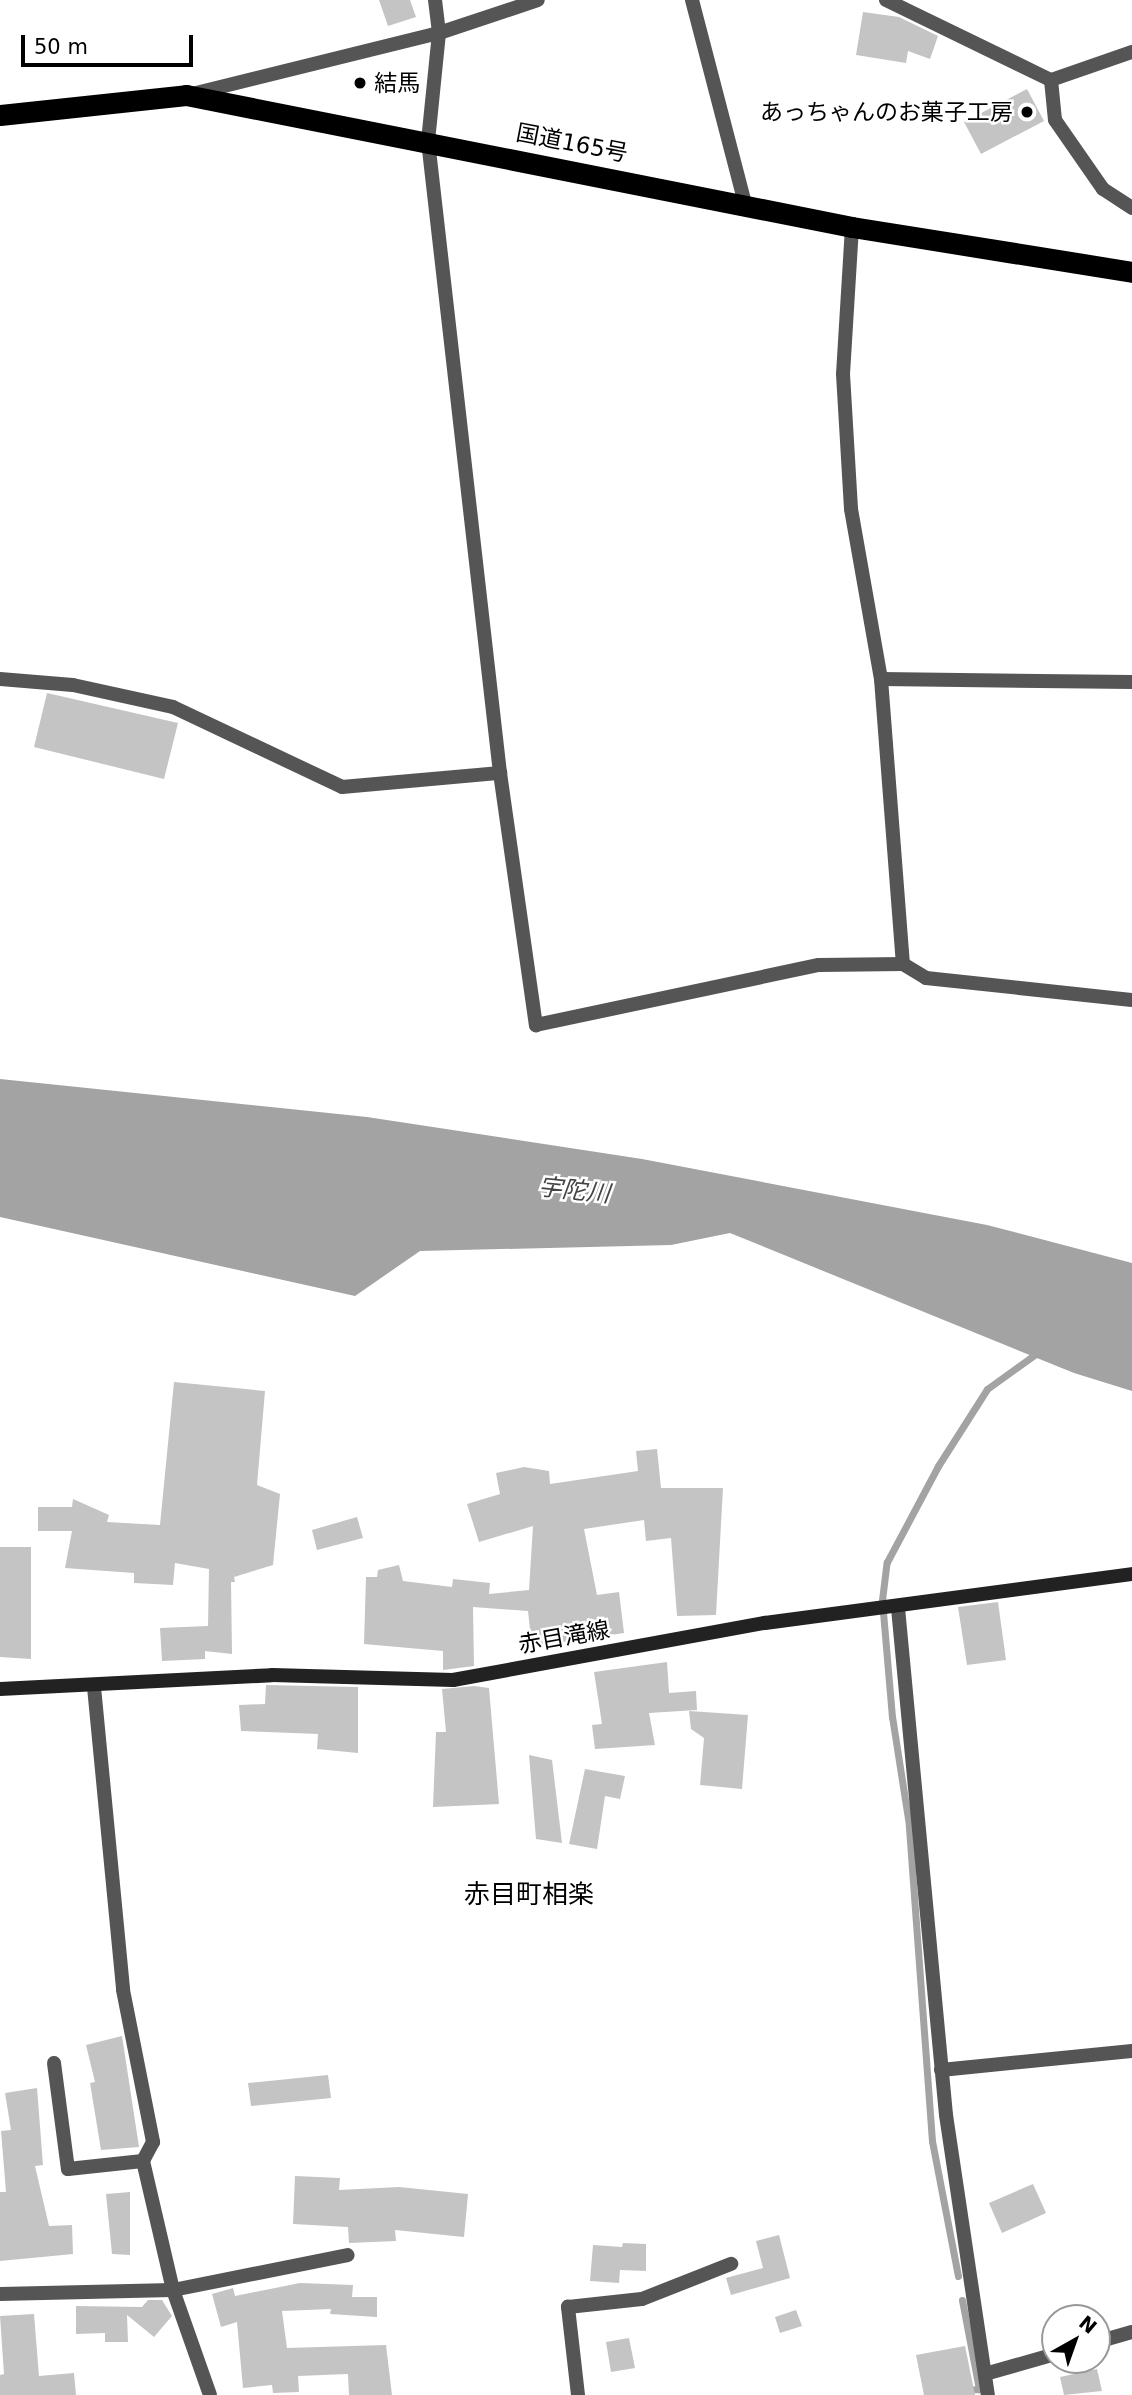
<!DOCTYPE html>
<meta charset="utf-8">
<style>
body{margin:0}
#map{position:relative;width:1132px;height:2395px;overflow:hidden;background:#fff;font-family:"DejaVu Sans","Noto Sans JP",sans-serif}
div>[style]{position:absolute}
[style*='--x']{left:calc(var(--x)*1px);top:calc(var(--y)*1px);width:calc(var(--w)*1px);rotate:calc(var(--a)*1deg)}
.water>*{inset:0;background:#a3a3a3}
.stream>*{height:7px;margin:-3.5px;padding:0 3.5px;transform-origin:3.5px;border-radius:3.5px;background:#a3a3a3}
.building>*{inset:0;background:#c4c4c4}
.street>*{height:14px;margin:-7px;padding:0 7px;transform-origin:7px;border-radius:7px;background:#555}
.secondary>*{height:14px;margin:-7px;padding:0 7px;transform-origin:7px;border-radius:7px;background:#222}
.highway>*{height:21px;margin:-10.5px;padding:0 10.5px;transform-origin:10.5px;border-radius:10.5px;background:#000}
.dots>*{width:19px;height:19px;translate:-50% -50%;box-sizing:border-box;border:4px solid #fff;border-radius:50%}
span{translate:-50% -50%;white-space:nowrap;text-align:center;line-height:1.15;-webkit-text-stroke:5px #fff;paint-order:stroke}
.poi-label{font-size:23px;color:#000}
.left{translate:0 -50%;text-align:left}
.right{translate:-100% -50%;text-align:right}
.street-label{font-size:23px;color:#000}
.water-label{font-size:24px;color:#444;font-style:italic}
.quarter-label{font-size:26px;color:#000}
.north{position:absolute;left:1041px;top:2304px;width:70px;height:70px;box-sizing:border-box;background:#fff;border:2px solid #999;border-radius:50%;rotate:40deg;font-size:19px;font-weight:700;line-height:28px;text-align:center;color:#000}
.north::after{content:'';display:block;margin:auto;width:24px;height:32px;background:#000;clip-path:polygon(50% 0,100% 100%,50% 72%,0 100%)}
.scale{position:absolute;left:21px;top:35px;width:172px;height:32px;box-sizing:border-box;border:4px solid #000;border-top:0;padding-left:9px;font-size:21px;line-height:24px;white-space:nowrap;color:#000;-webkit-text-stroke:5px #fff;paint-order:stroke}
</style>
<div id="map">
<div class="water">
<div style="clip-path:polygon(0 1079px,367px 1117px,642px 1159px,987px 1225px,1132px 1263px,1132px 1391px,1074px 1373px,730px 1233px,671px 1245px,420px 1251px,355px 1296px,0 1217px)"></div>
</div>
<div class="stream">
<div style="--x:958;--y:2276;--w:137;--a:-100.9"></div>
<div style="--x:932;--y:2141;--w:317;--a:-94.2"></div>
<div style="--x:909;--y:1825;--w:109;--a:-98.9"></div>
<div style="--x:892;--y:1717;--w:117;--a:-94.9"></div>
<div style="--x:882;--y:1600;--w:38;--a:-83"></div>
<div style="--x:887;--y:1562;--w:109;--a:-62"></div>
<div style="--x:938;--y:1466;--w:91;--a:-57.5"></div>
<div style="--x:987;--y:1389;--w:67;--a:-35.8"></div>
<div style="--x:962;--y:2300;--w:91;--a:79.2"></div>
<div style="--x:979;--y:2389;--w:14;--a:176"></div>
</div>
<div class="building">
<div style="clip-path:polygon(379px 0,410px 0,416px 17px,388px 26px)"></div>
<div style="clip-path:polygon(863px 12px,899px 17px,938px 36px,930px 59px,908px 51px,906px 63px,856px 55px)"></div>
<div style="clip-path:polygon(1027px 89px,1044px 121px,981px 154px,964px 122px)"></div>
<div style="clip-path:polygon(47px 693px,178px 723px,164px 779px,34px 747px)"></div>
<div style="clip-path:polygon(174px 1382px,265px 1391px,257px 1485px,280px 1494px,273px 1565px,234px 1577px,235px 1582px,231px 1582px,232px 1654px,205px 1651px,205px 1659px,162px 1661px,160px 1628px,208px 1626px,209px 1569px,175px 1563px,173px 1585px,134px 1583px,134px 1573px,65px 1568px,72px 1531px,38px 1531px,38px 1507px,72px 1507px,73px 1499px,109px 1515px,107px 1522px,160px 1525px)"></div>
<div style="clip-path:polygon(657px 1449px,661px 1488px,723px 1488px,716px 1615px,677px 1616px,671px 1538px,646px 1541px,644px 1520px,584px 1529px,597px 1595px,619px 1592px,624px 1633px,532px 1647px,528px 1611px,473px 1607px,474px 1666px,443px 1670px,443px 1651px,364px 1644px,366px 1577px,377px 1577px,378px 1570px,399px 1565px,403px 1581px,452px 1587px,453px 1579px,490px 1583px,489px 1594px,529px 1590px,533px 1526px,479px 1542px,467px 1504px,500px 1494px,496px 1473px,524px 1467px,549px 1471px,550px 1484px,638px 1471px,636px 1451px)"></div>
<div style="clip-path:polygon(357px 1517px,363px 1538px,317px 1550px,312px 1530px)"></div>
<div style="clip-path:polygon(0 1547px,31px 1547px,31px 1659px,0 1657px)"></div>
<div style="clip-path:polygon(998px 1602px,1006px 1660px,967px 1665px,958px 1607px)"></div>
<div style="clip-path:polygon(667px 1662px,669px 1693px,696px 1691px,697px 1710px,649px 1713px,655px 1745px,595px 1749px,592px 1725px,602px 1724px,594px 1672px)"></div>
<div style="clip-path:polygon(266px 1685px,358px 1687px,358px 1753px,317px 1749px,318px 1734px,241px 1731px,239px 1705px,265px 1704px)"></div>
<div style="clip-path:polygon(474px 1686px,489px 1688px,499px 1804px,433px 1807px,436px 1732px,446px 1732px,442px 1689px)"></div>
<div style="clip-path:polygon(689px 1711px,748px 1715px,742px 1789px,700px 1785px,704px 1738px,691px 1729px)"></div>
<div style="clip-path:polygon(529px 1755px,552px 1760px,562px 1843px,536px 1839px)"></div>
<div style="clip-path:polygon(585px 1769px,625px 1776px,620px 1799px,605px 1796px,597px 1849px,569px 1844px)"></div>
<div style="clip-path:polygon(122px 2036px,139px 2147px,101px 2150px,90px 2083px,95px 2082px,86px 2045px)"></div>
<div style="clip-path:polygon(328px 2075px,331px 2098px,251px 2106px,248px 2083px)"></div>
<div style="clip-path:polygon(37px 2088px,43px 2165px,35px 2166px,49px 2226px,72px 2225px,73px 2254px,0 2261px,0 2192px,6px 2192px,1px 2131px,11px 2130px,5px 2093px)"></div>
<div style="clip-path:polygon(295px 2176px,340px 2178px,339px 2190px,399px 2187px,468px 2194px,464px 2237px,395px 2230px,396px 2241px,349px 2243px,348px 2227px,293px 2224px)"></div>
<div style="clip-path:polygon(1033px 2184px,1046px 2213px,1002px 2233px,989px 2203px)"></div>
<div style="clip-path:polygon(130px 2192px,130px 2255px,112px 2254px,106px 2194px)"></div>
<div style="clip-path:polygon(779px 2235px,790px 2278px,731px 2295px,726px 2278px,763px 2268px,756px 2241px)"></div>
<div style="clip-path:polygon(623px 2243px,646px 2244px,646px 2271px,620px 2270px,619px 2283px,590px 2281px,593px 2245px,622px 2247px)"></div>
<div style="clip-path:polygon(300px 2283px,353px 2285px,352px 2297px,377px 2297px,377px 2317px,330px 2314px,331px 2309px,282px 2311px,287px 2348px,386px 2345px,392px 2395px,349px 2395px,348px 2374px,298px 2376px,299px 2392px,273px 2393px,272px 2385px,243px 2388px,237px 2322px,221px 2327px,212px 2294px,233px 2288px,235px 2296px)"></div>
<div style="clip-path:polygon(148px 2300px,162px 2300px,172px 2316px,154px 2337px,127px 2315px,128px 2342px,105px 2342px,105px 2333px,76px 2334px,76px 2306px,142px 2307px)"></div>
<div style="clip-path:polygon(796px 2310px,802px 2326px,780px 2333px,775px 2317px)"></div>
<div style="clip-path:polygon(34px 2314px,39px 2376px,74px 2373px,76px 2395px,0 2395px,0 2375px,4px 2374px,0 2316px)"></div>
<div style="clip-path:polygon(629px 2338px,635px 2368px,611px 2372px,606px 2342px)"></div>
<div style="clip-path:polygon(965px 2346px,975px 2395px,924px 2395px,916px 2355px)"></div>
<div style="clip-path:polygon(1097px 2369px,1102px 2391px,1064px 2395px,1060px 2377px)"></div>
</div>
<div class="street">
<div style="--x:435;--y:0;--w:33;--a:83"></div>
<div style="--x:439;--y:33;--w:109;--a:95.8"></div>
<div style="--x:428;--y:141;--w:636;--a:83.5"></div>
<div style="--x:500;--y:773;--w:255;--a:81.9"></div>
<div style="--x:536;--y:1025;--w:289;--a:-12"></div>
<div style="--x:819;--y:965;--w:84;--a:-0.7"></div>
<div style="--x:903;--y:964;--w:27;--a:31"></div>
<div style="--x:926;--y:978;--w:207;--a:6.1"></div>
<div style="--x:692;--y:0;--w:211;--a:75.4"></div>
<div style="--x:886;--y:0;--w:183;--a:25.9"></div>
<div style="--x:1051;--y:80;--w:86;--a:-19.1"></div>
<div style="--x:1051;--y:80;--w:40;--a:84.3"></div>
<div style="--x:1055;--y:120;--w:84;--a:55.2"></div>
<div style="--x:1103;--y:189;--w:35;--a:33"></div>
<div style="--x:196;--y:93;--w:250;--a:-13.9"></div>
<div style="--x:439;--y:33;--w:104;--a:-18.4"></div>
<div style="--x:852;--y:227;--w:147;--a:93.5"></div>
<div style="--x:843;--y:374;--w:135;--a:86.6"></div>
<div style="--x:851;--y:509;--w:173;--a:80"></div>
<div style="--x:881;--y:679;--w:286;--a:85.6"></div>
<div style="--x:0;--y:679;--w:73;--a:4.7"></div>
<div style="--x:73;--y:685;--w:102;--a:12.4"></div>
<div style="--x:173;--y:707;--w:187;--a:25.3"></div>
<div style="--x:342;--y:787;--w:159;--a:-5.1"></div>
<div style="--x:881;--y:679;--w:251;--a:0.7"></div>
<div style="--x:898;--y:1608;--w:509;--a:84.59"></div>
<div style="--x:946;--y:2115;--w:283;--a:81.5"></div>
<div style="--x:94;--y:1687;--w:304;--a:84.5"></div>
<div style="--x:123;--y:1990;--w:155;--a:78.8"></div>
<div style="--x:153;--y:2142;--w:21;--a:118"></div>
<div style="--x:143;--y:2161;--w:132;--a:76.9"></div>
<div style="--x:173;--y:2290;--w:111;--a:70.6"></div>
<div style="--x:54;--y:2063;--w:107;--a:82.5"></div>
<div style="--x:68;--y:2169;--w:75;--a:-6.1"></div>
<div style="--x:941;--y:2070;--w:192;--a:-5.7"></div>
<div style="--x:0;--y:2294;--w:173;--a:-1.3"></div>
<div style="--x:173;--y:2290;--w:178;--a:-11.3"></div>
<div style="--x:1097;--y:2342;--w:36;--a:-16"></div>
<div style="--x:985;--y:2374;--w:73;--a:-15.9"></div>
<div style="--x:578;--y:2395;--w:89;--a:-96.5"></div>
<div style="--x:568;--y:2307;--w:74;--a:-6.2"></div>
<div style="--x:642;--y:2299;--w:96;--a:-21.5"></div>
</div>
<div class="secondary">
<div style="--x:0;--y:1689;--w:272;--a:-2.9"></div>
<div style="--x:272;--y:1675;--w:181;--a:1.6"></div>
<div style="--x:453;--y:1680;--w:317;--a:-10.4"></div>
<div style="--x:765;--y:1623;--w:370;--a:-7.6"></div>
</div>
<div class="highway">
<div style="--x:0;--y:115;--w:187;--a:-6.1"></div>
<div style="--x:186;--y:95;--w:679;--a:11.21"></div>
<div style="--x:852;--y:227;--w:284;--a:9.1"></div>
</div>
<div class="dots">
<div style="left:360px;top:83px;background:#000"></div>
<div style="left:1027px;top:112px;background:#000"></div>
</div>
<div class="poi-label">
<span class="left" style="left:374px;top:83px">結馬</span>
<span class="right" style="left:1013px;top:112px">あっちゃんのお菓子工房</span>
</div>
<div class="street-label">
<span style="left:572px;top:143px;rotate:11deg">国道165号</span>
<span style="left:564px;top:1637px;rotate:-10deg">赤目滝線</span>
</div>
<div class="water-label">
<span style="left:574px;top:1191px;rotate:6deg">宇陀川</span>
</div>
<div class="quarter-label">
<span style="left:529px;top:1895px">赤目町相楽</span>
</div>
<div class="north">N</div>
<div class="scale">50 m</div>
</div>
